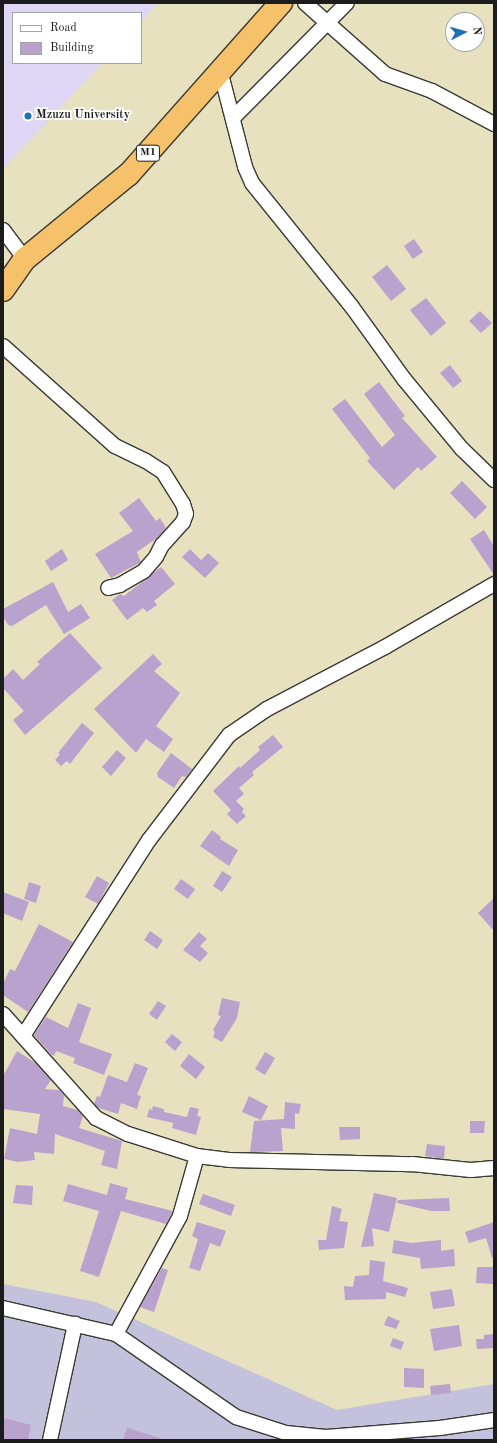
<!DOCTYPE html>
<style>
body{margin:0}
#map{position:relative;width:497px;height:1443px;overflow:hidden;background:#e7e1bf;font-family:"Old Standard TT",serif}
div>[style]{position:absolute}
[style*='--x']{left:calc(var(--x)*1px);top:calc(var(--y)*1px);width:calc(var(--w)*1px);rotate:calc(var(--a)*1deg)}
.built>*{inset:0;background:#dfd5f5}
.industrial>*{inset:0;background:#c3c1db}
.building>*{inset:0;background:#b9a2cd}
.roads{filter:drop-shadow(1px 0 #3a3a34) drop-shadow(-1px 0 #3a3a34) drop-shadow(0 1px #3a3a34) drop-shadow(0 -1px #3a3a34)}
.minor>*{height:14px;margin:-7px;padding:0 7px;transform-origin:7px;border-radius:7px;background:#fff}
.trunk>*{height:22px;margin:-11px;padding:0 11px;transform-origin:11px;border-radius:11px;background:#f5c16b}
.dots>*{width:11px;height:11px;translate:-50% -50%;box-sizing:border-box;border:2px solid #fff;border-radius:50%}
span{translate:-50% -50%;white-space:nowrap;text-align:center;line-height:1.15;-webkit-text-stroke:3.5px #fff;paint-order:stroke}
.shield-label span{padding:1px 3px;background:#fff;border:1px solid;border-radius:3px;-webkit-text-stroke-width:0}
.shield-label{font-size:11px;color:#1c1c1c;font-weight:700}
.poi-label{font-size:12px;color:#1c1c1c;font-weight:700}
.left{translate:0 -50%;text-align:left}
.frame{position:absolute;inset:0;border:4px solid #1c1c1c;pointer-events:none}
.legend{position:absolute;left:12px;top:12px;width:130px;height:52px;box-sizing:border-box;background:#fff;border:1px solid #a4a4a4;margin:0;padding:5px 7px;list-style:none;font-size:12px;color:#1c1c1c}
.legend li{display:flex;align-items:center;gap:8px;height:20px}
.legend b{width:20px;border:1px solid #a4a4a4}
.north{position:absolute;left:445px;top:12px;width:40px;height:40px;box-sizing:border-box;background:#fff;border:1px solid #a4a4a4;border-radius:50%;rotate:84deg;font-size:11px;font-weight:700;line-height:16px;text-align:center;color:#1c1c1c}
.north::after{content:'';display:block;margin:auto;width:14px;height:18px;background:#1f6fb2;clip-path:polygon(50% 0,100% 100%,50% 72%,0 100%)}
</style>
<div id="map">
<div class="built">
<div style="clip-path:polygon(3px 3px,158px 3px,141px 21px,141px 13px,13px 13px,13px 63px,102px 63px,3px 169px)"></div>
</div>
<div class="industrial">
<div style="clip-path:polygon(3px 1284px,96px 1302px,337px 1410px,494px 1384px,494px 1440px,3px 1440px)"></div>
</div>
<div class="building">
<div style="clip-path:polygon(414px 239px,423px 252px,413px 259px,404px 246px)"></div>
<div style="clip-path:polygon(387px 265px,406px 289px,391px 301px,372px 277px)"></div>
<div style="clip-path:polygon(426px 298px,446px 323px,431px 336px,410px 310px)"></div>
<div style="clip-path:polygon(480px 311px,492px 323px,481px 333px,469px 321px)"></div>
<div style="clip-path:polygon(450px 365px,462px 381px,453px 388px,440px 373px)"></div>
<div style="clip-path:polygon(379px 382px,405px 416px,402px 418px,437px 457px,421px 471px,418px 467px,394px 490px,367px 461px,370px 458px,332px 409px,345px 399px,382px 447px,395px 435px,364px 394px)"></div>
<div style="clip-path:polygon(462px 481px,487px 507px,475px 519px,450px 493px)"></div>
<div style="clip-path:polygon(139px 498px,156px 521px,160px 518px,166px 528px,157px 538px,137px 552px,141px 562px,111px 578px,95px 554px,133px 531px,119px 513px)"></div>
<div style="clip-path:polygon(484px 530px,494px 546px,494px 575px,470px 539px)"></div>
<div style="clip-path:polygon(62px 549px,68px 560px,51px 571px,45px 561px)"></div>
<div style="clip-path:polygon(190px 549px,201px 560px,208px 553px,219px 563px,205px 578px,182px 557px)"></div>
<div style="clip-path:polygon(161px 567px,175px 584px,154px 601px,157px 605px,147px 612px,143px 608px,127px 620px,112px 600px,120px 594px,124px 596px)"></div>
<div style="clip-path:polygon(53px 582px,68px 612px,81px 604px,90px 618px,64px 634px,46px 605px,12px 626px,8px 625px,3px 617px,3px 609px)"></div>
<div style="clip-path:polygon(70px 633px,102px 668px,25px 735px,13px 720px,24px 711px,3px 688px,3px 679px,13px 669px,23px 680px,40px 664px,37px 662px)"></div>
<div style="clip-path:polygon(153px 654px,162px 664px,154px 671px,180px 693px,156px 726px,173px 739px,164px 752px,146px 739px,136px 753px,94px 709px)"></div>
<div style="clip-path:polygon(82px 723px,94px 733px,70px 764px,67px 761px,61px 766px,55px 760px,60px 754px,58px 753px)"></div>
<div style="clip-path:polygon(273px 735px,283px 747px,252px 772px,254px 775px,239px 788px,244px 794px,236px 801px,244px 809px,242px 812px,246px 816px,237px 824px,227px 814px,231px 810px,213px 791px,239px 766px,240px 768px,260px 750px,258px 747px)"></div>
<div style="clip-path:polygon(117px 750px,126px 758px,111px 776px,102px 767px)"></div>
<div style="clip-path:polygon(171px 753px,192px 769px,186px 777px,182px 776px,174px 788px,158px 777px,157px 773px)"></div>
<div style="clip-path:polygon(212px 830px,221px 837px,220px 839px,238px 850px,229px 866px,200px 846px)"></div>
<div style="clip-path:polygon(222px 871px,232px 877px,222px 892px,213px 886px)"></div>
<div style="clip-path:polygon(97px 876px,109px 883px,98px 904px,85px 897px)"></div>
<div style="clip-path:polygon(181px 879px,195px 889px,188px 899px,174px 889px)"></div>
<div style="clip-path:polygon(29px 882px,41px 886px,36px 903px,24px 899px)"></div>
<div style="clip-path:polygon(3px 892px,29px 902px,22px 921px,3px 913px)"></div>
<div style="clip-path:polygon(494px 898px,494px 931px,478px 913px)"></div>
<div style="clip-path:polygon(39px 924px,73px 942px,28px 1012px,3px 995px,3px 984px,10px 969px,15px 971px)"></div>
<div style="clip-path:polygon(150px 931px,163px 940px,157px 949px,144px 940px)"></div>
<div style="clip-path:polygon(199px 932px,207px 939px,200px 946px,208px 953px,200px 962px,183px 950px)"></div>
<div style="clip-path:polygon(222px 998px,240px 1002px,237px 1018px,222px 1042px,213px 1037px,215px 1032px,213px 1030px,221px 1016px,218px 1015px)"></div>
<div style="clip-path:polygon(158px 1001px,166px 1006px,157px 1020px,149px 1014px)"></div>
<div style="clip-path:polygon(78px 1003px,91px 1008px,79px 1042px,112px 1054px,104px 1075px,73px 1063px,75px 1058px,56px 1051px,54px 1056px,50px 1053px,34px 1035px,46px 1017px,68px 1028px)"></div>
<div style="clip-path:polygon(172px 1034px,182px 1042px,175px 1051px,165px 1042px)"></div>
<div style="clip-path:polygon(17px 1051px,37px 1064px,51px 1080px,45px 1089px,59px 1090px,64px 1095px,63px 1106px,78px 1110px,83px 1116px,79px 1128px,122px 1141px,117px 1169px,101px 1165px,105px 1151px,55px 1134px,54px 1154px,34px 1152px,35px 1160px,18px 1162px,4px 1159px,10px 1128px,37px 1134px,40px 1114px,3px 1109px,3px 1076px)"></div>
<div style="clip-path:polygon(265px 1052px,275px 1058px,265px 1075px,255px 1069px)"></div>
<div style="clip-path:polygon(189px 1054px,205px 1067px,196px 1079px,180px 1066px)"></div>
<div style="clip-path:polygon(135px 1063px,148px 1068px,137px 1095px,141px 1096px,137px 1109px,121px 1103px,118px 1114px,99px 1108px,94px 1104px,97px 1096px,100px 1097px,108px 1075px,127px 1082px)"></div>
<div style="clip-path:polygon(249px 1096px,268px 1106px,261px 1120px,242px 1112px)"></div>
<div style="clip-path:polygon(285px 1102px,301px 1104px,299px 1114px,295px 1113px,295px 1129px,281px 1128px,283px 1151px,250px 1152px,254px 1121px,284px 1119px)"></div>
<div style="clip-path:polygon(153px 1106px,164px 1109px,164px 1112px,187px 1117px,190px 1107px,199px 1109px,197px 1116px,201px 1117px,196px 1135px,172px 1128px,173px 1123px,147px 1117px,149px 1109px,152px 1110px)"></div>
<div style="clip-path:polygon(470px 1121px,485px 1121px,484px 1133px,470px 1133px)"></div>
<div style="clip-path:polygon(339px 1127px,360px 1127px,360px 1139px,340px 1140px)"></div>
<div style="clip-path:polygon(427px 1144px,445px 1146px,444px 1159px,425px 1156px)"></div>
<div style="clip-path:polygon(110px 1183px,128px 1188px,125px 1199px,173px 1211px,166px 1224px,121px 1211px,99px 1277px,80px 1271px,99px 1211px,63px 1201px,68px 1184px,107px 1195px)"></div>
<div style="clip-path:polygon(16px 1185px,33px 1186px,32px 1205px,13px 1203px)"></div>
<div style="clip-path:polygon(374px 1193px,397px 1198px,389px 1232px,372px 1228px,374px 1246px,361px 1247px)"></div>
<div style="clip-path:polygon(203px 1194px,235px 1205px,231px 1216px,199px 1204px)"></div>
<div style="clip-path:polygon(449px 1198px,450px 1211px,431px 1211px,397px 1203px,398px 1200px)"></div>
<div style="clip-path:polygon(332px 1206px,342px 1209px,339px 1221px,348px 1222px,344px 1248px,319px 1250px,318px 1240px,326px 1240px)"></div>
<div style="clip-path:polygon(197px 1222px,226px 1231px,220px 1247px,210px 1243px,200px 1271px,189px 1268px,198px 1239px,192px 1236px)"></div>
<div style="clip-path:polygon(494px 1222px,494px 1258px,492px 1258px,486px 1238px,469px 1243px,465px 1232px)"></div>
<div style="clip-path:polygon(394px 1240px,411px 1243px,441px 1240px,441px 1251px,454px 1249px,455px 1266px,421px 1269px,420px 1258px,392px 1253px)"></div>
<div style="clip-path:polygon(370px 1260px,385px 1262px,383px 1281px,408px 1288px,405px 1297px,386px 1292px,386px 1299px,345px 1300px,344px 1286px,353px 1287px,355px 1276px,369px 1275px)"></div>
<div style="clip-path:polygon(477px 1267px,494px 1267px,494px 1284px,476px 1283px)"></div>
<div style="clip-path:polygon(162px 1268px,168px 1270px,154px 1312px,140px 1307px)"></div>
<div style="clip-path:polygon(452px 1289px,455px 1306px,433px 1309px,430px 1292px)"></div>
<div style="clip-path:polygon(388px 1316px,400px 1321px,396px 1329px,384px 1325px)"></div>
<div style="clip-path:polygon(459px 1325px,462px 1346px,434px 1351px,430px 1329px)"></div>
<div style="clip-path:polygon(494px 1334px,494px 1348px,477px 1349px,476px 1339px,484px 1339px,484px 1335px)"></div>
<div style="clip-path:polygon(393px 1338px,404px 1342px,401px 1350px,390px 1346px)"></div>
<div style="clip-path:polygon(404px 1368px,424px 1369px,424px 1388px,404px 1387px)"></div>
<div style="clip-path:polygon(450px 1384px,451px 1393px,431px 1395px,430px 1386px)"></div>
<div style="clip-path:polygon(3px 1418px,31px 1425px,28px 1440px,3px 1440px)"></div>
<div style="clip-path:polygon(127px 1428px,160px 1438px,160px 1440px,123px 1440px)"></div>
</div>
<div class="roads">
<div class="minor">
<div style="--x:305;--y:3;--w:107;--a:41.6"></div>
<div style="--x:385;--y:74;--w:50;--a:19.9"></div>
<div style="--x:432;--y:91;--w:70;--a:28"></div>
<div style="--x:220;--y:70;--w:100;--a:75.5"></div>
<div style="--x:245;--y:167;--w:17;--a:66"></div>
<div style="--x:252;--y:183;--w:159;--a:51.1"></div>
<div style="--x:352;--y:307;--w:89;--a:54.2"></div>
<div style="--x:404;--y:379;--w:91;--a:50.4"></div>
<div style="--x:462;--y:449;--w:45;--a:44.1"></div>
<div style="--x:233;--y:118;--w:162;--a:-45.3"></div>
<div style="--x:3;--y:230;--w:36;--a:53"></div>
<div style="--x:3;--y:346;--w:150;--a:41.8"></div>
<div style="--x:115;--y:446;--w:34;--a:26"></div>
<div style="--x:146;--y:461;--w:20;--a:33"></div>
<div style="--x:163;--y:472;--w:38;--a:58"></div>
<div style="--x:183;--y:504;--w:10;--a:73"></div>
<div style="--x:186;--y:514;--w:9;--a:111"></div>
<div style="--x:183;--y:522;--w:31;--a:132"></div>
<div style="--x:162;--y:545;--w:13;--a:117"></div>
<div style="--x:156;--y:557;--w:18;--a:131"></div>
<div style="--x:144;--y:571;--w:28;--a:150"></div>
<div style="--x:120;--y:585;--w:12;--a:166"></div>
<div style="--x:3;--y:1014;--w:140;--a:48.2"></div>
<div style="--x:96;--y:1118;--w:36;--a:27"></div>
<div style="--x:128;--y:1134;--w:72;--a:17.7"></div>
<div style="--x:197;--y:1156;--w:32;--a:7"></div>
<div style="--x:229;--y:1160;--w:183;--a:1.3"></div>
<div style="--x:412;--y:1164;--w:59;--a:5.8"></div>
<div style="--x:471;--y:1170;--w:23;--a:-5"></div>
<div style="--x:23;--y:1036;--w:233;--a:-57.3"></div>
<div style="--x:149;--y:840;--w:132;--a:-52.7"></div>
<div style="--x:229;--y:735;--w:46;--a:-34.4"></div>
<div style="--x:267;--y:709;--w:133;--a:-27.7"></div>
<div style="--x:385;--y:647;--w:126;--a:-30"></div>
<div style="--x:3;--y:1308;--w:116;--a:13"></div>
<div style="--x:116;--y:1334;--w:146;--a:34.7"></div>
<div style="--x:236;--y:1417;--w:52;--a:17.7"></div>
<div style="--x:286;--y:1433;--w:40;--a:5.7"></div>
<div style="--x:326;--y:1437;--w:114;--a:-4.5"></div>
<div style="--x:440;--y:1428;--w:55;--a:-8.4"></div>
<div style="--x:116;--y:1334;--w:134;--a:-61.5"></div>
<div style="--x:180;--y:1216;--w:62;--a:-74.2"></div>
<div style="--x:50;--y:1440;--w:119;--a:-77.8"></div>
</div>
<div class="trunk">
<div style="--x:3;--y:290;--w:38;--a:-55"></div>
<div style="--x:25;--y:259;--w:134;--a:-39.3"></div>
<div style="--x:129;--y:174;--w:229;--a:-48.4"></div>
</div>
</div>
<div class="dots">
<div style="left:28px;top:116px;background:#1f6fb2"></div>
</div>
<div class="shield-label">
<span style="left:148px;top:153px">M1</span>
</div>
<div class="poi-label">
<span class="left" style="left:36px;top:116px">Mzuzu University</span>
</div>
<div class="frame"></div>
<ul class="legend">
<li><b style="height:5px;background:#fff"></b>Road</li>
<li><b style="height:11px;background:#b9a2cd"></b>Building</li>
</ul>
<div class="north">N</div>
</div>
